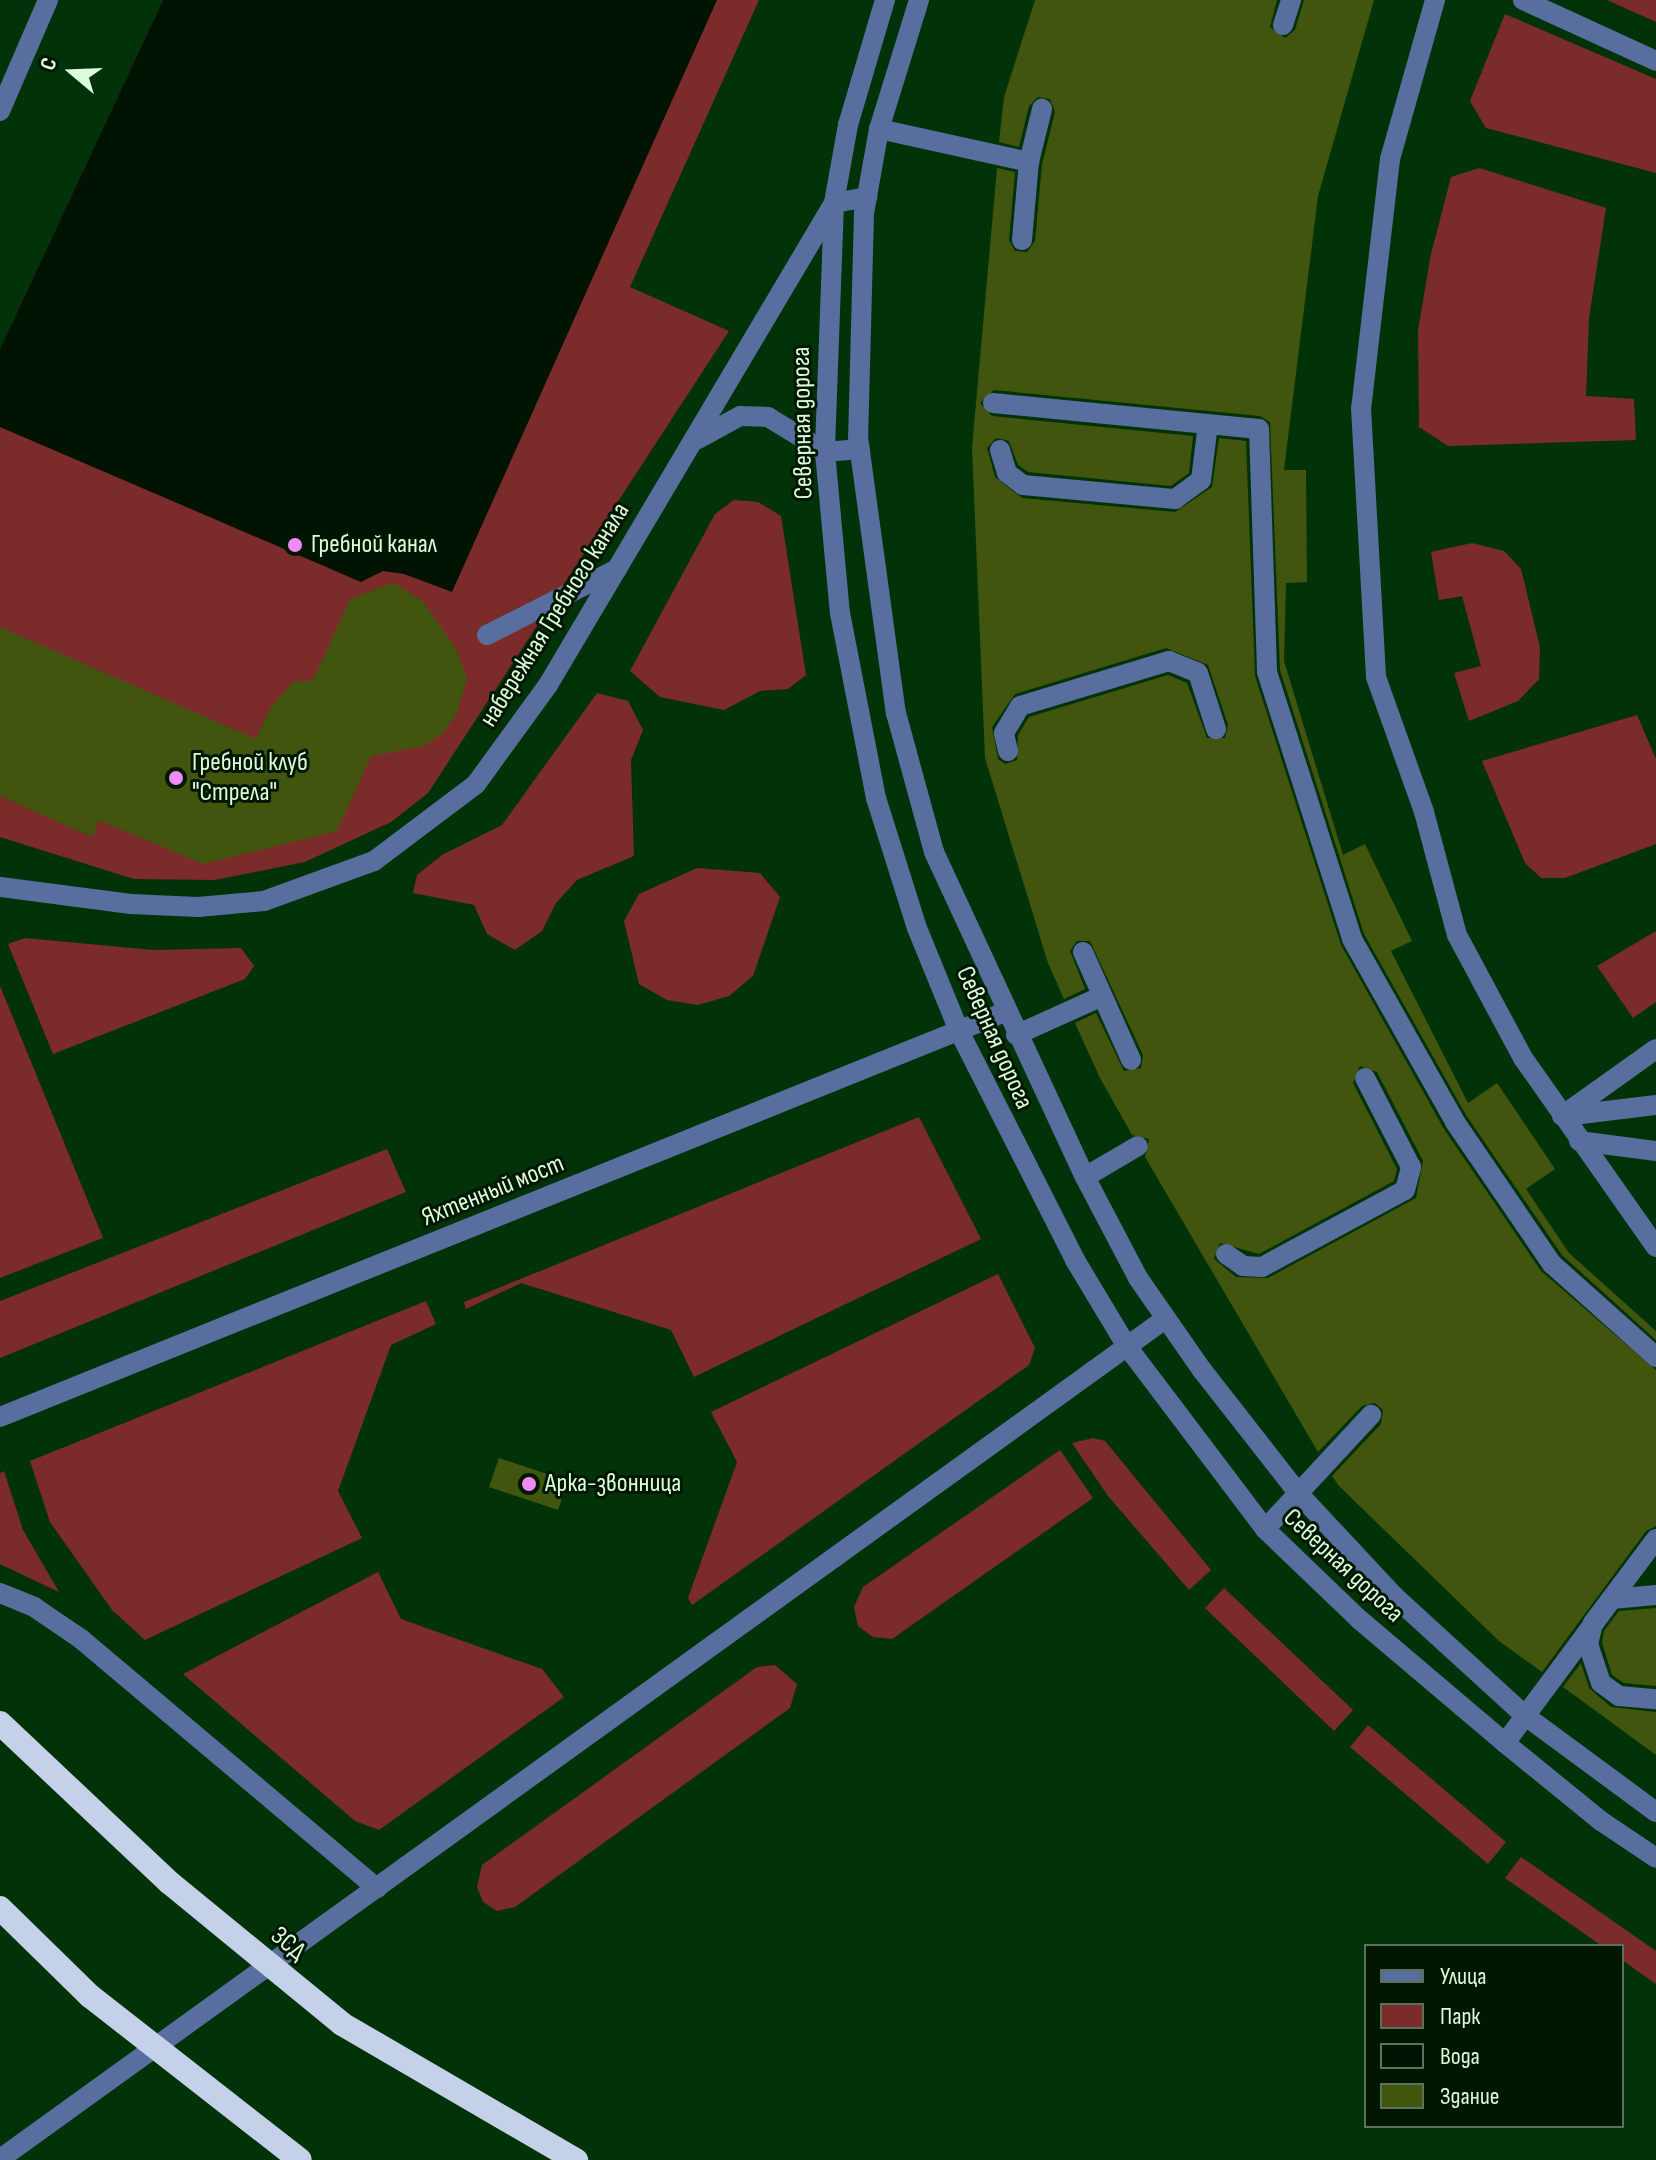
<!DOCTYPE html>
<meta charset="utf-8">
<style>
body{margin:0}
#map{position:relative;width:1656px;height:2160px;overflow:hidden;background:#023308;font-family:"Sofia Sans Condensed",sans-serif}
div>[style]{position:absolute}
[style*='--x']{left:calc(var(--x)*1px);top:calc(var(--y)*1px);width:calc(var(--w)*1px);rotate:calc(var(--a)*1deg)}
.green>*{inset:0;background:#7b2b2a}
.water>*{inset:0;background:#011302}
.building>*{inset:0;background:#41550e}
.service>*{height:20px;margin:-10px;padding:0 10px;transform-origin:10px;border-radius:10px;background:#576e9e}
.minor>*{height:20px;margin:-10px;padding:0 10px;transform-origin:10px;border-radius:10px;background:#576e9e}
.motorway>*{height:24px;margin:-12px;padding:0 12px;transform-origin:12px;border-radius:12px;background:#c5d1e9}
.dots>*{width:22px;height:22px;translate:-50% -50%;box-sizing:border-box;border:4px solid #011702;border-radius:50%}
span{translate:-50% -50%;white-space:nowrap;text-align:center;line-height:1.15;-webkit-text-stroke:6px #011702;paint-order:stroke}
.street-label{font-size:26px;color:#dcfbdb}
.poi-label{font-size:26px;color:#dcfbdb}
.left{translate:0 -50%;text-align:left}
.legend{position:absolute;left:1364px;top:1944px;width:260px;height:184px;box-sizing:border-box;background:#011702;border:2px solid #597259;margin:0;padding:10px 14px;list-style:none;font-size:24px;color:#dcfbdb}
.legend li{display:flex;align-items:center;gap:16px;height:40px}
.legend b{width:40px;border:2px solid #597259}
.north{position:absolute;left:32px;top:32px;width:80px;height:80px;-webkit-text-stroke:6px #011702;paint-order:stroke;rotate:289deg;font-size:22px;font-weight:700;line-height:32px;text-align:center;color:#dcfbdb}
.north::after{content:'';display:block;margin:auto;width:28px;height:36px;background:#dcfbdb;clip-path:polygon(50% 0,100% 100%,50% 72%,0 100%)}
</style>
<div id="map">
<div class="green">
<div style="clip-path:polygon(163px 0,759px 0,630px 287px,729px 331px,428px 793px,391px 822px,305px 862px,215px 880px,134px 879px,0 837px,0 349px)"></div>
<div style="clip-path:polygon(1607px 0,1656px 0,1656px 22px)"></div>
<div style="clip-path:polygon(1505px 14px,1656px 79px,1656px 173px,1486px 128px,1470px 101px)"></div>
<div style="clip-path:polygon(1479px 168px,1606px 208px,1589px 318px,1586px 396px,1634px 399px,1636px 440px,1448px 446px,1419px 427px,1418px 330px,1431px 254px,1451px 177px)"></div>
<div style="clip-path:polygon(734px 500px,758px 502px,781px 516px,806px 675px,788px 689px,760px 691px,724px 710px,660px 697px,630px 671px,715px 514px)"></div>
<div style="clip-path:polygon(1472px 543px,1504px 551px,1521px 569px,1540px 647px,1539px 679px,1518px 701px,1469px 721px,1454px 673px,1481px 666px,1462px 596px,1439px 600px,1431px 552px)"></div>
<div style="clip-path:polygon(597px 693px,628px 701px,643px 730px,631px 760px,634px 856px,577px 880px,556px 903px,542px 931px,515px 950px,487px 934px,474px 905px,413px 893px,417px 875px,442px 855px,502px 825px)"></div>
<div style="clip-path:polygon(1637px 715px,1656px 759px,1656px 844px,1565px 878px,1541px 878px,1525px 863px,1482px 761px)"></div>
<div style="clip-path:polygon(697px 868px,760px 873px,780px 897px,753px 976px,729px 996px,698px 1005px,667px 1000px,639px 984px,624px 921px,639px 894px)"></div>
<div style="clip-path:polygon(1656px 931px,1656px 1002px,1633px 1018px,1597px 966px)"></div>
<div style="clip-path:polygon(25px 938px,153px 950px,241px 948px,254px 966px,245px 979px,53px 1054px,8px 944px)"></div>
<div style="clip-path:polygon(0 986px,103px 1238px,0 1278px)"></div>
<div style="clip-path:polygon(919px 1117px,981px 1239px,694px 1377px,671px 1330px,521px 1283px,466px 1309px,464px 1302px)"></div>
<div style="clip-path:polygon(387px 1149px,406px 1192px,0 1358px,0 1301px)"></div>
<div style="clip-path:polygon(998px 1274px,1035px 1348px,1029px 1365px,692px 1605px,688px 1598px,737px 1462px,711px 1412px)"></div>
<div style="clip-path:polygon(426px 1301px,436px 1324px,391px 1345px,338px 1491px,362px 1538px,145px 1640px,112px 1610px,50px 1522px,30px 1461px)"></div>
<div style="clip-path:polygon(1093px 1438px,1105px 1441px,1211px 1570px,1189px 1590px,1108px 1496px,1072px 1443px)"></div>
<div style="clip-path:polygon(1060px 1450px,1093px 1498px,892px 1639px,873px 1637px,858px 1626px,854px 1607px,863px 1587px)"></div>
<div style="clip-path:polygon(4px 1471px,23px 1530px,59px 1592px,0 1564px,0 1473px)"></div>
<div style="clip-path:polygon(378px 1572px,401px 1619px,542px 1669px,564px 1697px,379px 1830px,355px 1821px,183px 1674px)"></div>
<div style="clip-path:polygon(1224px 1588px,1353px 1710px,1334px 1731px,1205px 1608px)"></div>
<div style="clip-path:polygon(775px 1665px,797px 1684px,790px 1708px,515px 1907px,497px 1911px,483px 1902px,477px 1887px,482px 1865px,757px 1667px)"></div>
<div style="clip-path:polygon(1368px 1725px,1506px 1842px,1488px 1864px,1350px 1747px)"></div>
<div style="clip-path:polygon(1521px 1857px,1656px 1951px,1656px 1984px,1622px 1960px,1622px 1946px,1602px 1946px,1505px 1878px)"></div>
</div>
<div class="water">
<div style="clip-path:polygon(163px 0,717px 0,452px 592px,404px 574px,383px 571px,361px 582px,0 427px,0 349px)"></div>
</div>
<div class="building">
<div style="clip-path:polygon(evenodd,1035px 0,1277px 0,1270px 27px,1285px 38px,1295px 30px,1304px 0,1374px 0,1318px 196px,1284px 470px,1306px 470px,1307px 582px,1286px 583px,1284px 661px,1343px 855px,1365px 844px,1412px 941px,1391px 951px,1468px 1103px,1497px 1083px,1555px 1169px,1526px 1189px,1569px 1253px,1656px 1331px,1656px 1340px,1562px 1255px,1466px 1115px,1364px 934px,1280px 670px,1270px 422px,1260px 416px,994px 390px,980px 403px,992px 416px,1193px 436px,1189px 473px,1171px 486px,1028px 472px,1018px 465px,1009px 441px,996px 438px,987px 448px,995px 477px,1022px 498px,1175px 512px,1212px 487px,1219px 438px,1246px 441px,1255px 676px,1341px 945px,1444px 1129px,1541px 1271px,1656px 1370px,1656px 1526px,1646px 1531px,1542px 1672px,1499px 1641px,1339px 1486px,1332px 1476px,1381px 1424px,1383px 1410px,1375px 1403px,1362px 1406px,1318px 1452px,1145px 1157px,1149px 1139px,1132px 1135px,1100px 1078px,1075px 1023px,1096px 1013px,1124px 1071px,1141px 1068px,1143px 1055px,1090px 941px,1077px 941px,1070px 951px,1085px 989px,1064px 999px,1048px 963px,985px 758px,972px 448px,997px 168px,1015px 172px,1009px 240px,1015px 251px,1027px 252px,1035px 241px,1042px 164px,1055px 112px,1050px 99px,1038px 97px,1029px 106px,1019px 147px,999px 142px,1004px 97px,1035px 0,1166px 648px,1208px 665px,1228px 725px,1225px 738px,1207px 738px,1187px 683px,1168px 675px,1029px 717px,1018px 735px,1017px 760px,1005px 764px,998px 759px,992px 727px,1015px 694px,1166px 648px,1035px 0,1360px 1066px,1377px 1072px,1423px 1161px,1416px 1198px,1268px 1278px,1236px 1277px,1214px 1259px,1220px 1243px,1259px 1254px,1394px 1181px,1397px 1169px,1353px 1083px,1360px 1066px)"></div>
<div style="clip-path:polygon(392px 583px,421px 599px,455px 647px,467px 678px,457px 713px,443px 733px,424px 746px,371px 756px,337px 831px,203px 864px,99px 820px,92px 837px,0 796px,0 627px,256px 739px,271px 707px,293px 682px,313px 680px,350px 599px)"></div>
<div style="clip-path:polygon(499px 1458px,568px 1481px,558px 1510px,489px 1487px)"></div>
<div style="clip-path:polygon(1656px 1608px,1656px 1686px,1624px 1683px,1612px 1675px,1602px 1643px,1604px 1631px,1619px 1611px)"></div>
<div style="clip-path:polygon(1581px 1663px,1589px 1688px,1611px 1707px,1656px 1712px,1656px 1755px,1563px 1687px)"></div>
</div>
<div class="service">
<div style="--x:1435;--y:0;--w:165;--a:105.8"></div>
<div style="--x:1390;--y:159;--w:251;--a:96.6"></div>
<div style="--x:1361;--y:408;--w:269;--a:86.8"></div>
<div style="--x:1376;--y:677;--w:143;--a:70.4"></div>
<div style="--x:1424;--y:812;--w:127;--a:75"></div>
<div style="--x:1457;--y:935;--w:140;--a:61.8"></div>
<div style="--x:1523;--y:1058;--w:231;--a:54.9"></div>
<div style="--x:1523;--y:0;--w:146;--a:24.6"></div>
<div style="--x:1283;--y:25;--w:26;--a:-72"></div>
<div style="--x:879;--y:129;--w:154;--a:12.4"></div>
<div style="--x:1022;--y:240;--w:78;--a:-84.9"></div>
<div style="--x:1029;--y:162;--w:55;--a:-76.2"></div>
<div style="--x:993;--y:403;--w:267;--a:5.6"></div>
<div style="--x:1259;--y:429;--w:243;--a:88.1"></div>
<div style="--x:1267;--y:672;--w:280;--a:72.3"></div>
<div style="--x:1352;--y:939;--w:210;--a:60.6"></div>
<div style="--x:1455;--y:1122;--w:172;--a:55.7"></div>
<div style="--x:1552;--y:1264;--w:140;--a:41.8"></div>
<div style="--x:1000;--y:450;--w:24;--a:73"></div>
<div style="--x:1007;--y:473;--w:20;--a:37"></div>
<div style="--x:1023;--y:485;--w:153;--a:5.3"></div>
<div style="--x:1175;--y:499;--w:32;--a:-36"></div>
<div style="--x:1201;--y:480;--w:56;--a:-82.9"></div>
<div style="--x:487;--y:635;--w:146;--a:-26.9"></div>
<div style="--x:1008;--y:751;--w:18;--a:-103"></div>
<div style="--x:1004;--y:733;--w:31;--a:-59"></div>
<div style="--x:1020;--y:706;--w:156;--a:-16.8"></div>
<div style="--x:1169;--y:661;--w:31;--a:22"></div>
<div style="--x:1198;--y:673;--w:59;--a:72.2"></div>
<div style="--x:1083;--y:952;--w:118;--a:66"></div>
<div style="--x:1016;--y:1035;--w:92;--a:-24.3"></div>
<div style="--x:1562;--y:1116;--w:115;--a:-35.5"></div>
<div style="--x:1565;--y:1116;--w:92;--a:-6.9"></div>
<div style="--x:1579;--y:1141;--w:78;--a:7.4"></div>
<div style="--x:1085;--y:1177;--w:61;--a:-30.3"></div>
<div style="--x:1226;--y:1254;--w:21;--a:35"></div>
<div style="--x:1243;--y:1266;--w:19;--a:3"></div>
<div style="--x:1262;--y:1267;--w:162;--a:-28.3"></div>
<div style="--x:1405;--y:1190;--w:24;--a:-75"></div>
<div style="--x:1411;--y:1167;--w:100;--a:-117.3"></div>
<div style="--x:1265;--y:1529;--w:156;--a:-47.1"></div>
<div style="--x:1656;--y:1539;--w:105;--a:126.9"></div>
<div style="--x:1593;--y:1623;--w:22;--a:103"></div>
<div style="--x:1588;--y:1644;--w:41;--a:71.6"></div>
<div style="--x:1601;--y:1683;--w:22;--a:36"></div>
<div style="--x:1619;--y:1696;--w:37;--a:5"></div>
<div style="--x:1505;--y:1743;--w:179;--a:-53.4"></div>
<div style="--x:1612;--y:1599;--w:44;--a:-5.2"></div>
</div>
<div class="minor">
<div style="--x:885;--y:0;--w:130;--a:106.5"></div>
<div style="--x:848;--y:125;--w:79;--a:100.2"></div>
<div style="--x:834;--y:203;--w:249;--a:92.1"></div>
<div style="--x:825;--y:452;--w:162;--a:84.7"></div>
<div style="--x:840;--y:613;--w:188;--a:79"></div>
<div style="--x:876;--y:798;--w:136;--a:72.5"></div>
<div style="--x:917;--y:928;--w:111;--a:67.8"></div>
<div style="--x:959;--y:1031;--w:257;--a:63.1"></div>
<div style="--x:1075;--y:1260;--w:99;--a:59"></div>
<div style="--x:1126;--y:1345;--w:231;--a:52.9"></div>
<div style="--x:1265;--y:1529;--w:132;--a:43.8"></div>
<div style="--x:1360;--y:1620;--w:190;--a:40.3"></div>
<div style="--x:1505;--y:1743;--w:124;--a:39.1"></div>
<div style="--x:1601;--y:1821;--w:66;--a:33.9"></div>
<div style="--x:919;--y:0;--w:135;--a:107.2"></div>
<div style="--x:879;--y:129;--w:85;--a:100.1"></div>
<div style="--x:864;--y:213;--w:224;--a:91.5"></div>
<div style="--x:858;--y:437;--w:279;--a:82.2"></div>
<div style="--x:896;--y:713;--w:144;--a:74.7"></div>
<div style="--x:934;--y:852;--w:358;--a:65.1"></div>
<div style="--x:1085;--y:1177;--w:114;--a:62.3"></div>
<div style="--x:1138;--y:1278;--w:112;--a:55.2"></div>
<div style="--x:1202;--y:1370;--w:156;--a:52"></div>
<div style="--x:1298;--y:1493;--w:142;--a:47"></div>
<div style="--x:1395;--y:1597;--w:173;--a:42.4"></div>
<div style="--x:1523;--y:1714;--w:165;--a:36.4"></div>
<div style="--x:0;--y:111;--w:121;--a:-66.6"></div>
<div style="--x:698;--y:439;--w:48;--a:-28.7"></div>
<div style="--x:740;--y:416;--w:28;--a:2"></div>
<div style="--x:768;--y:417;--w:67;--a:31.6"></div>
<div style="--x:825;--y:452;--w:35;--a:-5"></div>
<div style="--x:0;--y:887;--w:132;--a:7.4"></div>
<div style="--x:131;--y:904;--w:67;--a:2.6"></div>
<div style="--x:198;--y:907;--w:66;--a:-5.2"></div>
<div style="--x:264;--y:901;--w:117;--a:-20"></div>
<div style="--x:374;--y:861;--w:128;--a:-37"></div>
<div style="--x:476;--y:784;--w:122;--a:-54"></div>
<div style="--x:548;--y:685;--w:560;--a:-59.32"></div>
<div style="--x:834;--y:203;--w:34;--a:-10"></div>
<div style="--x:0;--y:1417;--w:1084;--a:-21.95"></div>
<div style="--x:0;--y:1593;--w:37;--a:22"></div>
<div style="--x:34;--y:1607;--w:57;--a:34.2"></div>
<div style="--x:81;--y:1639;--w:387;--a:40.1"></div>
<div style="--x:0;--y:2159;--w:1436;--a:-35.79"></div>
</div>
<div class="motorway">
<div style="--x:0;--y:1723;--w:233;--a:43.3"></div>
<div style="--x:170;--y:1883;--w:222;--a:39.3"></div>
<div style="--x:342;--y:2024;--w:271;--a:30.2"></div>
<div style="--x:0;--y:1908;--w:126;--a:44.4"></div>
<div style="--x:90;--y:1996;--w:266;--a:38"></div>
</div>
<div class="dots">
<div style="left:295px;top:545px;background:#ef8bf7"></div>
<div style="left:176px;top:778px;background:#ef8bf7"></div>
<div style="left:529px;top:1484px;background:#ef8bf7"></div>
</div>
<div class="street-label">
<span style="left:803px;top:423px;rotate:-91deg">Северная дорога</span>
<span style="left:555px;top:615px;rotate:-58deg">набережная Гребного канала</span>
<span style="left:994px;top:1038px;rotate:66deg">Северная дорога</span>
<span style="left:493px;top:1191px;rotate:-22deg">Яхтенный мост</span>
<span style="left:1343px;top:1566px;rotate:43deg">Северная дорога</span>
<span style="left:288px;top:1944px;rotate:39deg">ЗСД</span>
</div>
<div class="poi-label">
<span class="left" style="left:311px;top:545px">Гребной канал</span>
<span class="left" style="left:192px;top:778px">Гребной клуб<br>"Стрела"</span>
<span class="left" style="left:545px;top:1484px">Арка-звонница</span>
</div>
<ul class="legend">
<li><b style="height:10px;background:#576e9e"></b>Улица</li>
<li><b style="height:22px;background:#7b2b2a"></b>Парк</li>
<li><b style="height:22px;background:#011302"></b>Вода</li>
<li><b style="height:22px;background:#41550e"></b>Здание</li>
</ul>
<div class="north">С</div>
</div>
